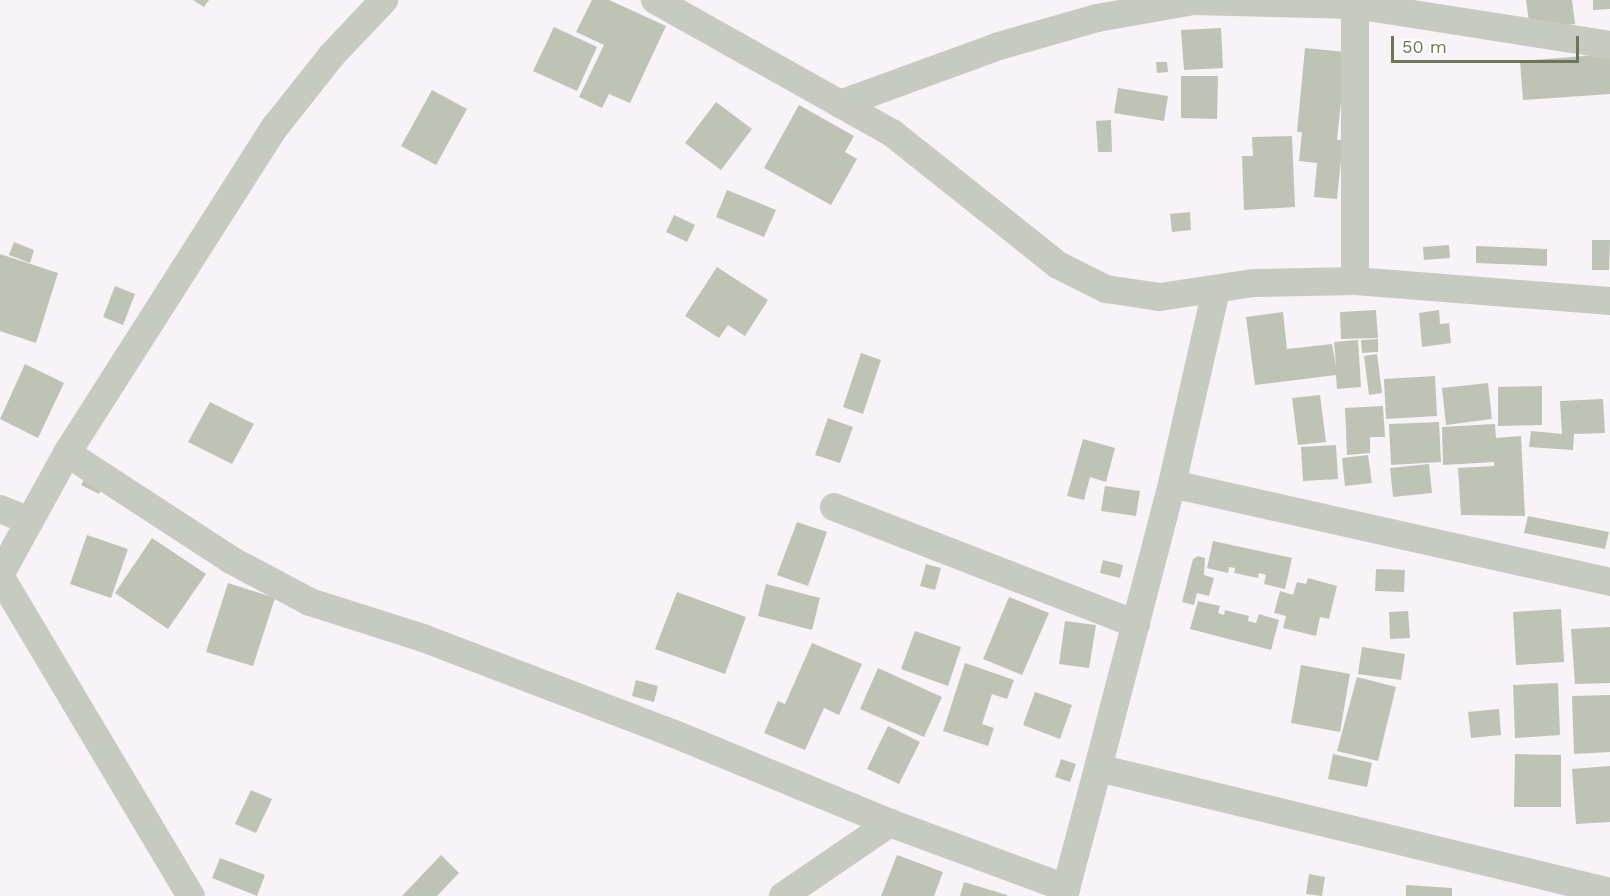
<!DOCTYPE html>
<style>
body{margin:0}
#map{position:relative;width:1610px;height:896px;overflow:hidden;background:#f7f3f7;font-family:"Work Sans",sans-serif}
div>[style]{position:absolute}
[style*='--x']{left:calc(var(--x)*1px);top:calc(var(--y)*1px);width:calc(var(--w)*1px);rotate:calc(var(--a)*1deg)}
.building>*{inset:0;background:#bfc3b6}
.minor>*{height:28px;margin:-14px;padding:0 14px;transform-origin:14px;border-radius:14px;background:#c7cac1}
span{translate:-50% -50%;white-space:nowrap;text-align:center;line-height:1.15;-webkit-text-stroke:6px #fff;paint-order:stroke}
.scale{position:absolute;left:1391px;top:36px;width:188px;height:27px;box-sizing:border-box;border:3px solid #6c7657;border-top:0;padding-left:8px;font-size:18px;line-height:21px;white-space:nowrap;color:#6c7657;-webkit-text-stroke:4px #fff;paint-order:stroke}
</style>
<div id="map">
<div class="building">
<div style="clip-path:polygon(193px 0,209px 0,204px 7px)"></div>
<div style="clip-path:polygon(592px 0,609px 0,666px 26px,630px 103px,609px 94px,602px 108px,579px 97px,604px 45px,576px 32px)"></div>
<div style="clip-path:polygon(1526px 0,1572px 0,1575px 24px,1530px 29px)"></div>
<div style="clip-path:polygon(1593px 0,1610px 0,1610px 9px,1593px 10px)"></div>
<div style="clip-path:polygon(554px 27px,597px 47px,577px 91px,533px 71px)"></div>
<div style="clip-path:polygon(1221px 28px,1223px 68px,1184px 70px,1181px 30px)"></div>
<div style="clip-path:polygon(1305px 48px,1346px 52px,1337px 140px,1343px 140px,1337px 199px,1314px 197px,1317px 163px,1299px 161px,1302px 132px,1297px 132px)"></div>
<div style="clip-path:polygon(1610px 54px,1610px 94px,1523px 100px,1520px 61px)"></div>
<div style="clip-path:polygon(1156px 62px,1167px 62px,1168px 72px,1157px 73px)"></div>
<div style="clip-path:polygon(1181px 76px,1218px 76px,1217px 119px,1181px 118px)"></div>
<div style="clip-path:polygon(1118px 88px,1168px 96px,1164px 121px,1114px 113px)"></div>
<div style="clip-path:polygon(432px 90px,467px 109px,436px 165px,401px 146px)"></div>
<div style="clip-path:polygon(716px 102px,752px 129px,721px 170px,685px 143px)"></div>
<div style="clip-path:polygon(799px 105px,854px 136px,845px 152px,857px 159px,831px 205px,764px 168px)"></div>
<div style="clip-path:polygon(1111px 120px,1112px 152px,1098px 152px,1096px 121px)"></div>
<div style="clip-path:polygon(1292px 136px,1295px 207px,1244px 210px,1242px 156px,1253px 156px,1252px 137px)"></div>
<div style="clip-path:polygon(727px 190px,776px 210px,764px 237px,716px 217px)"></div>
<div style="clip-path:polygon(1190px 212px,1191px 230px,1172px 232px,1170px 214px)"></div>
<div style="clip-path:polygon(674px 215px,695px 225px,687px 242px,666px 232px)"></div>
<div style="clip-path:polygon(1592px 240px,1610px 240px,1609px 270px,1592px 270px)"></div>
<div style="clip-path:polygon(14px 242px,34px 250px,30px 263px,9px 255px)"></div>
<div style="clip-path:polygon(1449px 245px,1450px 258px,1424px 260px,1423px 247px)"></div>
<div style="clip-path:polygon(1476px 246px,1547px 249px,1547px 266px,1476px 263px)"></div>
<div style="clip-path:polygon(0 254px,58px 273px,36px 343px,0 331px)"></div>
<div style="clip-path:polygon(717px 267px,768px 300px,745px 336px,728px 325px,719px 338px,685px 316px)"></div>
<div style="clip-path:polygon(115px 286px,135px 294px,123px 325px,103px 317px)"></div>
<div style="clip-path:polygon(1376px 310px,1378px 338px,1341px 339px,1340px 312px)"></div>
<div style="clip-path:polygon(1439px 310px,1440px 324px,1449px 323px,1451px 343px,1422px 347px,1419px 313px)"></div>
<div style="clip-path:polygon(1283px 312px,1287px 349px,1332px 344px,1336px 366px,1334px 342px,1358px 340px,1361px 387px,1337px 389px,1336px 375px,1255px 385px,1246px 317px)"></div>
<div style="clip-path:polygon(1378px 339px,1378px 352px,1362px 353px,1361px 340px)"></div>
<div style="clip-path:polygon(861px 353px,881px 360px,863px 414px,843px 407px)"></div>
<div style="clip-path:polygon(1377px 354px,1382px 393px,1369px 395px,1364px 356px)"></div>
<div style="clip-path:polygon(25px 364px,64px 383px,38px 438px,0 419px)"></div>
<div style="clip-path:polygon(1435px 376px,1437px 416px,1386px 419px,1384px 379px)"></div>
<div style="clip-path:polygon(1488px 383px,1492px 419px,1446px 425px,1442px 388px)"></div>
<div style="clip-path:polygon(1542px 386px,1542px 425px,1498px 426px,1498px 387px)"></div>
<div style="clip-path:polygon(1320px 395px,1326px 442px,1298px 445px,1292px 398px)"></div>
<div style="clip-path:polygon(1603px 399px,1605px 433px,1574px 434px,1573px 450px,1529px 447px,1531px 431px,1562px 434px,1560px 401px)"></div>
<div style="clip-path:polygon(210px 402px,254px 424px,232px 464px,188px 442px)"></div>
<div style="clip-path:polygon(1383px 406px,1385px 437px,1370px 437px,1370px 453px,1347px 455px,1345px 408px)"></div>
<div style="clip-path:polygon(828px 418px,853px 427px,840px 463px,815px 455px)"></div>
<div style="clip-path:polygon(1439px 422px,1441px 462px,1391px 465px,1389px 424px)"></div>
<div style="clip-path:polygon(1495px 424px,1496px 438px,1521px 436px,1525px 516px,1461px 515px,1458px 468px,1494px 466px,1494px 462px,1443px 465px,1442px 427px)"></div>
<div style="clip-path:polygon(1083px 439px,1115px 448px,1106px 482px,1090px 477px,1084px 500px,1067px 496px)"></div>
<div style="clip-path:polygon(1336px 445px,1338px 479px,1303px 481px,1301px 447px)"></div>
<div style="clip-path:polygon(1368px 455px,1372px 483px,1345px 486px,1342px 458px)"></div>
<div style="clip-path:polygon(1429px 464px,1432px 493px,1393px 497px,1390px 468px)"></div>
<div style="clip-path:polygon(90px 467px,108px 477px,99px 494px,81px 485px)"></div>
<div style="clip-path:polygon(1105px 486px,1140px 491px,1136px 516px,1101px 511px)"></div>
<div style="clip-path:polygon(1528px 516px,1609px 532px,1605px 549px,1524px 533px)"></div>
<div style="clip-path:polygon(797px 522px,827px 532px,808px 586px,777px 575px)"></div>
<div style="clip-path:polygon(87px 535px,128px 549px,111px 598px,70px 584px)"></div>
<div style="clip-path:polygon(152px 538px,206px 574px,168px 629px,115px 593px)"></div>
<div style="clip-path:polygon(1213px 541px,1292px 558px,1285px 589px,1264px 584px,1266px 575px,1259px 573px,1258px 578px,1234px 573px,1235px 568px,1229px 567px,1228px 573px,1207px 568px)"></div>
<div style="clip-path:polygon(1198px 556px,1205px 558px,1204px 575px,1214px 578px,1209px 596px,1197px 593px,1194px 605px,1182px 602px,1193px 559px)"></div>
<div style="clip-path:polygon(1103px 560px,1123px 565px,1120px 578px,1100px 573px)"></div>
<div style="clip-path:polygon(926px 564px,941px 568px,935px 590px,920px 586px)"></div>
<div style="clip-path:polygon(1376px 569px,1405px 570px,1404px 592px,1375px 591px)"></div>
<div style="clip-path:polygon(1308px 578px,1337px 586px,1329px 619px,1320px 617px,1316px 636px,1283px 628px,1286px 616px,1274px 613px,1280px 591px,1293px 595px,1297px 582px,1306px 584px)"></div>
<div style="clip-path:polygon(228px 583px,275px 598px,253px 666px,206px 652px)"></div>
<div style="clip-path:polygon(766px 584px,820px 598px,812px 630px,758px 616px)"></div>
<div style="clip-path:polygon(677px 592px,746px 617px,725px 674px,655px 649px)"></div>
<div style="clip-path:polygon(1009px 597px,1049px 613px,1022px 675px,983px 659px)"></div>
<div style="clip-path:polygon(1198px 601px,1220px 606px,1218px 613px,1224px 615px,1225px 610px,1249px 616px,1248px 621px,1256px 623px,1259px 614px,1279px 620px,1271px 650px,1190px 629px)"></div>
<div style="clip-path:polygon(1561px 609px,1564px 662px,1516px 665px,1513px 612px)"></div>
<div style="clip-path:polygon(1408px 611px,1410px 638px,1390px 639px,1389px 612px)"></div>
<div style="clip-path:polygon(1065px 621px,1096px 625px,1089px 668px,1059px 664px)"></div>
<div style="clip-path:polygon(1610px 627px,1610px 683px,1575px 684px,1571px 629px)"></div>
<div style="clip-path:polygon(915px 631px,961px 647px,948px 686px,901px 669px)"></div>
<div style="clip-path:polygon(812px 643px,862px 664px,839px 715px,824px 708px,805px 750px,764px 733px,778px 701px,785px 704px)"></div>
<div style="clip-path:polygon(1362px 647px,1405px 654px,1401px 680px,1358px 674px)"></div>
<div style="clip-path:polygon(965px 663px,1014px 680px,1007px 699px,992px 694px,982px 724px,994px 728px,988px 746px,943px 731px)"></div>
<div style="clip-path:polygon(1301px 665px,1350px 674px,1340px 732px,1291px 723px)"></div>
<div style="clip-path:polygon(878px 668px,942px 697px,924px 737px,860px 709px)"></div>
<div style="clip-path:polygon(1357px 677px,1396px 687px,1378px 761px,1337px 751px)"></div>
<div style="clip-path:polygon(636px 680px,658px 686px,654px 702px,632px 696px)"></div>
<div style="clip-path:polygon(1558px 683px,1560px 735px,1515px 738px,1513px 685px)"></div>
<div style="clip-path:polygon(1035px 692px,1072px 705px,1060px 739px,1023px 725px)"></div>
<div style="clip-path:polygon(1610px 695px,1610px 752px,1574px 754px,1572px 696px)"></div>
<div style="clip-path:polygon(1499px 709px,1501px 735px,1471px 738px,1468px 712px)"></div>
<div style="clip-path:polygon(888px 726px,920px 742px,899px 784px,867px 769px)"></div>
<div style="clip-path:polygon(1333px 754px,1372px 763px,1367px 787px,1328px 779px)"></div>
<div style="clip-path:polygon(1515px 754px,1561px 755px,1561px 807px,1514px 807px)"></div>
<div style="clip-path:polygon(1061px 759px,1076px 764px,1070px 782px,1055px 777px)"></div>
<div style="clip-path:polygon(1610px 766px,1610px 822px,1576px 824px,1572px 769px)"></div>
<div style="clip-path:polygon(251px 790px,272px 799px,256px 833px,235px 824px)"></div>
<div style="clip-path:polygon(441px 855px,459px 873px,437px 896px,402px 896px)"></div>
<div style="clip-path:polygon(897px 855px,943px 872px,934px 896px,881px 896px)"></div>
<div style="clip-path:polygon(220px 858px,265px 875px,257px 896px,212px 878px)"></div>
<div style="clip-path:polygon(1309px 874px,1325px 877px,1322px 896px,1306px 894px)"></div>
<div style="clip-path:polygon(964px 882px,1007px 895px,1007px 896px,960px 896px)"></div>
<div style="clip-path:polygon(1406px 885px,1452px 888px,1452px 896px,1406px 896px)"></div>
</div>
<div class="minor">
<div style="--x:655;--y:0;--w:272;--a:29.3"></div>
<div style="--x:892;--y:133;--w:212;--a:38.5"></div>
<div style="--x:1058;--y:265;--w:54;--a:26.6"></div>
<div style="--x:1106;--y:289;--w:55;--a:8.4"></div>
<div style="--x:1160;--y:297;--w:95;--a:-8.5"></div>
<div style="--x:1254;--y:283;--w:101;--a:-1.1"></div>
<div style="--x:1355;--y:281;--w:256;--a:4.5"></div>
<div style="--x:840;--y:104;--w:169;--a:-20"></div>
<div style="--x:999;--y:46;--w:102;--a:-15.9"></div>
<div style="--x:1097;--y:18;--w:97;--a:-10"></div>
<div style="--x:1193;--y:1;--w:162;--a:1.4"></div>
<div style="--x:1355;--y:5;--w:258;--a:8.9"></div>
<div style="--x:1355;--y:281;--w:281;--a:-90"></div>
<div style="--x:67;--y:453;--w:196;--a:33.1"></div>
<div style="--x:231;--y:560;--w:89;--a:28"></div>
<div style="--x:310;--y:602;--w:119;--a:17.7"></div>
<div style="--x:423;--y:638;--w:267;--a:20.9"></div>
<div style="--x:672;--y:733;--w:236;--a:22.4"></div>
<div style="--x:890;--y:823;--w:188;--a:20.3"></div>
<div style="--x:1172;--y:484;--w:449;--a:12.6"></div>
<div style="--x:834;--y:507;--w:324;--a:21.2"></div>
<div style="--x:0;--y:509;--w:32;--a:22"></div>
<div style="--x:0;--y:575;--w:139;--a:-61.2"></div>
<div style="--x:67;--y:453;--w:387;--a:-57.5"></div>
<div style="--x:275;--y:127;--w:92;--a:-51.6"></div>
<div style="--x:332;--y:55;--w:76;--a:-46.6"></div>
<div style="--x:0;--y:576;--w:373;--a:59.2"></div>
<div style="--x:1098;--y:768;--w:293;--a:-75.4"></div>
<div style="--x:1172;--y:484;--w:199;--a:-77.2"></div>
<div style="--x:783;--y:896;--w:130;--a:-34.3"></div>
<div style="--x:1064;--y:896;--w:132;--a:-75.1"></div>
<div style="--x:1098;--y:768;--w:527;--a:13.61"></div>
</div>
<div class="scale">50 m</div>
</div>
